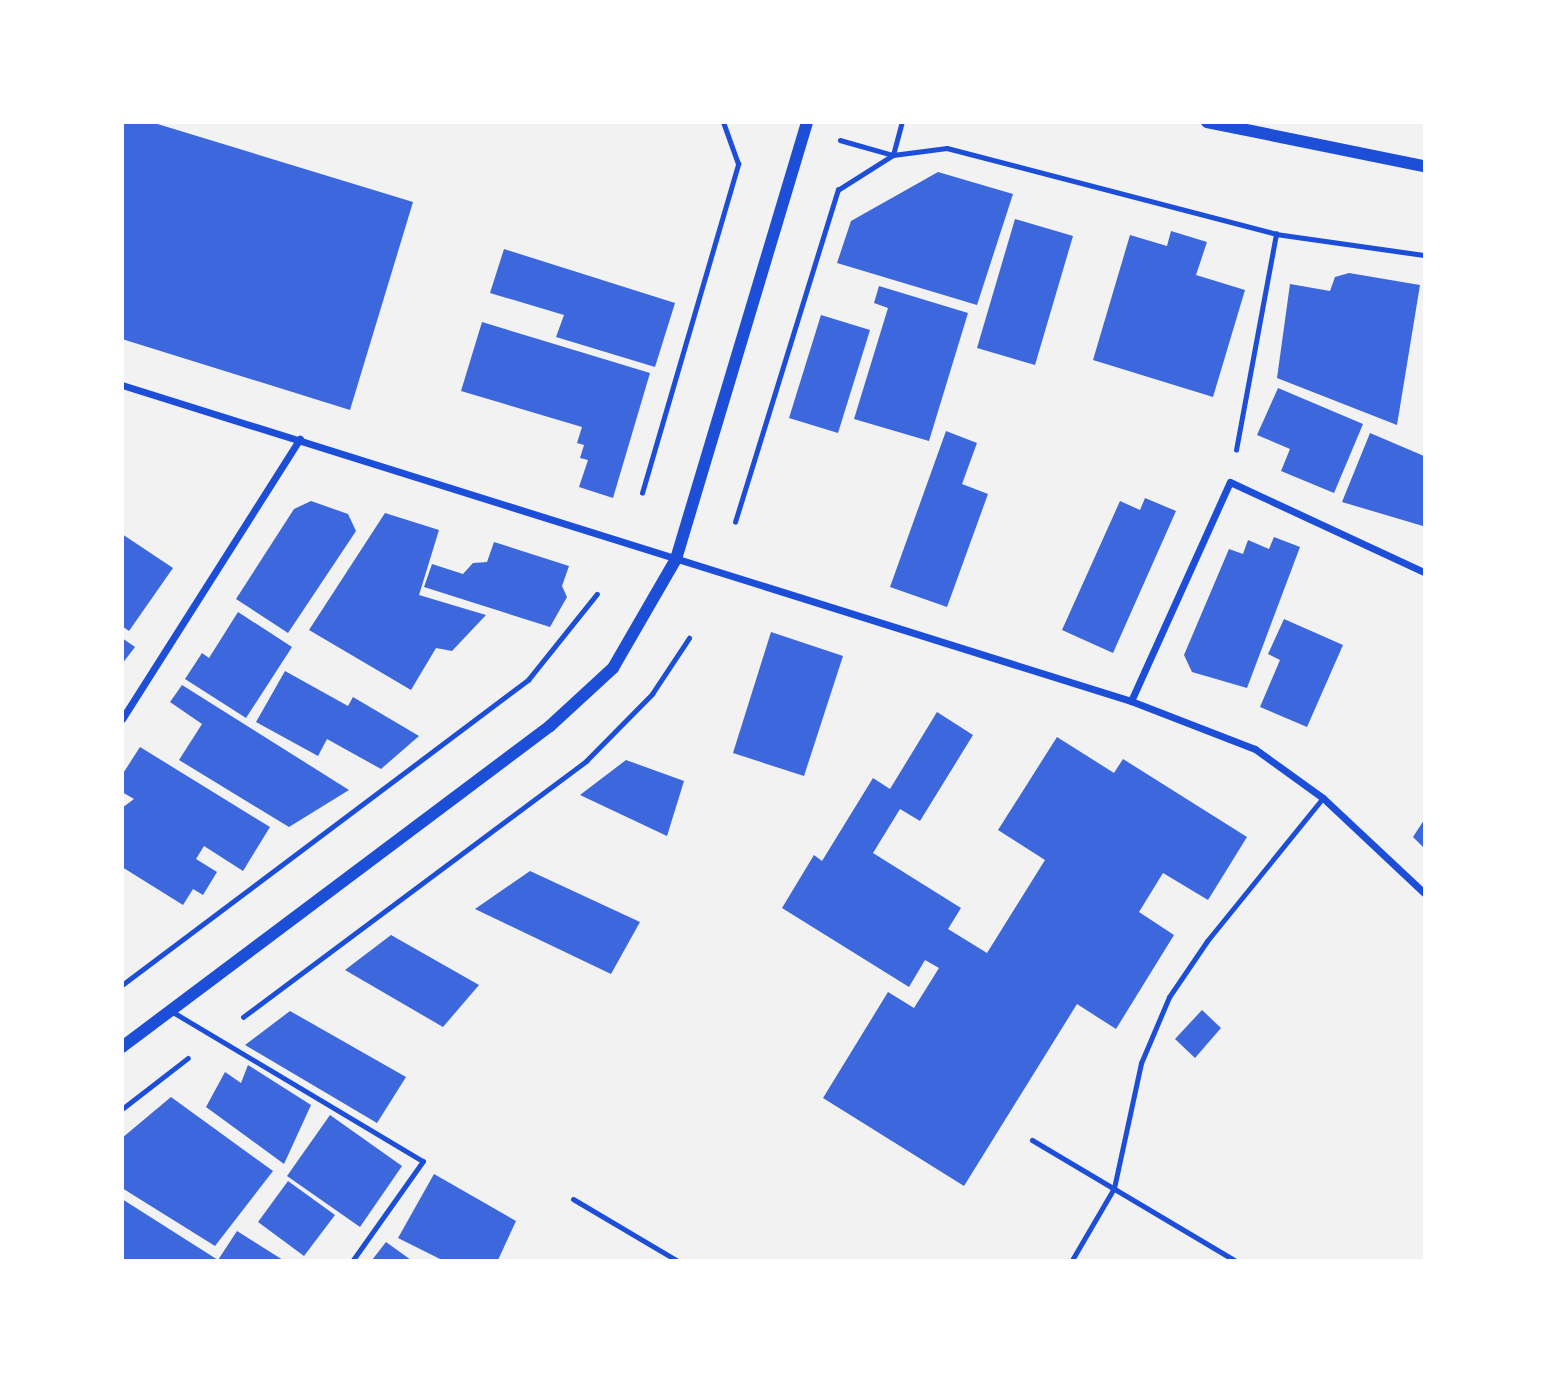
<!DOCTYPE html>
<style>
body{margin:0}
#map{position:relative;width:1547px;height:1383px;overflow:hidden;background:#f2f2f2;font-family:"DM Sans",sans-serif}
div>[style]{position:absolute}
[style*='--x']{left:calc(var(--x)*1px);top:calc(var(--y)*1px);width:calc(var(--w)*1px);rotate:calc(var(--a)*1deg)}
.building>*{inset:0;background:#3d67dc}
.path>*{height:4.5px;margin:-2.25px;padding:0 2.25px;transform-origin:2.25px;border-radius:2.25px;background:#1d4ed8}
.service>*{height:5px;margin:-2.5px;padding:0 2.5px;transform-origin:2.5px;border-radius:2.5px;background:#1d4ed8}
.minor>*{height:7px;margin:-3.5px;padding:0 3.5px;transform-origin:3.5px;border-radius:3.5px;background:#1d4ed8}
.tertiary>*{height:12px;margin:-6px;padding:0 6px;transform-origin:6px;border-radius:6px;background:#1d4ed8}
span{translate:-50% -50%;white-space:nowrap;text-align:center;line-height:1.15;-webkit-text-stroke:6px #fff;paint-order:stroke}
.frame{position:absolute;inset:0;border:124px solid #fff;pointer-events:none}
</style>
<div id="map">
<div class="building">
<div style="clip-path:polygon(122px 122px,151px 122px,413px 202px,350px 410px,122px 339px)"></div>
<div style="clip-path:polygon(938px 172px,1013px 194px,977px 305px,837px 263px,851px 221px)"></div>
<div style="clip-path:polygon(1015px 219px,1073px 236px,1035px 365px,977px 348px)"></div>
<div style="clip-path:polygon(1171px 231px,1207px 242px,1196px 275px,1245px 290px,1213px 397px,1093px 360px,1130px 235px,1167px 246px)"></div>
<div style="clip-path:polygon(504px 249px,675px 303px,655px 367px,556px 337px,564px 315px,490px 293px)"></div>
<div style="clip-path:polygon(1349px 273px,1420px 285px,1397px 425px,1277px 378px,1290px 284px,1330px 291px,1335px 277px)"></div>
<div style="clip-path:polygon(879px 286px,968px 313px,929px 441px,854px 419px,888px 308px,874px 303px)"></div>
<div style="clip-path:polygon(821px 315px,870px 330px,838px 433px,789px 418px)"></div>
<div style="clip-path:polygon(482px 322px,650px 373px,613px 498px,579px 487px,588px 460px,580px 458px,584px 445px,577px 443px,582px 427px,461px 391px)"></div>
<div style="clip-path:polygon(1278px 388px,1363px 424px,1334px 493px,1281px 471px,1290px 449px,1257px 435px)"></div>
<div style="clip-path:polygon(946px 431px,977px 443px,962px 484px,988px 494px,947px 607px,890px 587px)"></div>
<div style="clip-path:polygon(1370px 433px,1424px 456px,1423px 526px,1342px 502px)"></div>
<div style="clip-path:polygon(1145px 498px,1176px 511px,1113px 653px,1062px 630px,1120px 501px,1140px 510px)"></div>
<div style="clip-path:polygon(311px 501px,348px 514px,356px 531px,288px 633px,236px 599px,294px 509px)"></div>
<div style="clip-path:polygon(385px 513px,439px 530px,419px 595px,486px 615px,452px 651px,436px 648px,411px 690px,309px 630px)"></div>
<div style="clip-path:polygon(122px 534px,173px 568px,129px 631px,122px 626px)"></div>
<div style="clip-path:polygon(1274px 537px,1300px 547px,1247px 688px,1192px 672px,1184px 655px,1229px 549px,1243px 554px,1248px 540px,1269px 549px)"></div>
<div style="clip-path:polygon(494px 542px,569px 566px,562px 586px,567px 597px,550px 627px,424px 587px,432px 564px,463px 574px,473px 563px,487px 562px)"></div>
<div style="clip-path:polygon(238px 612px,292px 647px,246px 718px,185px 679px,202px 653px,209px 658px)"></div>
<div style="clip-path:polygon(1284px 619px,1343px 645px,1307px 727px,1260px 707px,1280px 660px,1268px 654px)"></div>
<div style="clip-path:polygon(771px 632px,843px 656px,804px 776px,733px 753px)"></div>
<div style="clip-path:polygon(122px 638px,135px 647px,122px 664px)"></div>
<div style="clip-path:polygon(285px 671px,348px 706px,353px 697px,419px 736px,381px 769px,327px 739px,318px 756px,256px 722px)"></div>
<div style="clip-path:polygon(182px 685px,349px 790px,289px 827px,179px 760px,202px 724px,170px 702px)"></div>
<div style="clip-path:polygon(937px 712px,973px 735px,920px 821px,900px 809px,873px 853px,961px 908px,948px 929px,987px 953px,1045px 860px,998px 830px,1057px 737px,1114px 773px,1123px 759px,1247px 837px,1208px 900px,1163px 873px,1139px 912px,1174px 935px,1116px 1029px,1077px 1004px,964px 1186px,823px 1098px,888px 992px,914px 1008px,939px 968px,925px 960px,909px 987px,782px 908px,814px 855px,822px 861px,873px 778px,890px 789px)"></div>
<div style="clip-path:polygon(140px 747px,270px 827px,243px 871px,204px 846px,196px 859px,217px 872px,203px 895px,193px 889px,183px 905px,122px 867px,122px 808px,134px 799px,122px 792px,122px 775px)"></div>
<div style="clip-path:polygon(626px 760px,684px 781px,667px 836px,580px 795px)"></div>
<div style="clip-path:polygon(1424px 820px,1424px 848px,1413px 837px)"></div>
<div style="clip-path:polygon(530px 871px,640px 922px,611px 974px,475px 909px)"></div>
<div style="clip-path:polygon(391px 935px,479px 985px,443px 1027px,345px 970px)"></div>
<div style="clip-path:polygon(1202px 1010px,1221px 1028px,1195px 1058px,1175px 1039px)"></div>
<div style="clip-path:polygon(290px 1011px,406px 1077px,377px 1123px,245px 1045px)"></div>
<div style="clip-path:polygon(248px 1065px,311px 1105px,284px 1164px,206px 1107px,225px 1072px,241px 1083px)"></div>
<div style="clip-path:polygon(171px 1097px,273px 1171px,215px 1246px,122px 1188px,122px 1138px)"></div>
<div style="clip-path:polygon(330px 1115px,402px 1166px,360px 1227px,287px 1176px)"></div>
<div style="clip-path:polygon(434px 1174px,516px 1221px,498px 1260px,442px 1260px,398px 1238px)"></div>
<div style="clip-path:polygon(288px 1181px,335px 1215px,304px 1256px,258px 1222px)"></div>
<div style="clip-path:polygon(122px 1199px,218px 1260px,237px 1231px,283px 1260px,122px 1260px)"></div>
<div style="clip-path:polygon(386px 1242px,411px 1260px,372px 1260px)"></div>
</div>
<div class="path">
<div style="--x:840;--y:140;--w:55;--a:15.8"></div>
<div style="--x:893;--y:155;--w:34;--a:-75"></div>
<div style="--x:1236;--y:450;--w:220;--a:-79.5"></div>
<div style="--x:642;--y:493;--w:343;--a:-73.7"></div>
<div style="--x:738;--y:164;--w:45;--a:-109.7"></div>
<div style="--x:735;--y:522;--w:348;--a:-72.8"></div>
<div style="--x:838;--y:190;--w:65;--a:-32.5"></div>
<div style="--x:893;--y:155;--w:54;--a:-7.4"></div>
<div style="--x:947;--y:148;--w:340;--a:14.6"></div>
<div style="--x:1276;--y:234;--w:149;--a:8.1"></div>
<div style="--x:122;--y:985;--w:508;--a:-36.92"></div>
<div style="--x:528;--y:680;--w:110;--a:-51.3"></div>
<div style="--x:243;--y:1017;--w:428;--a:-36.7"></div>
<div style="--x:586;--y:761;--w:94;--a:-45.4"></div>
<div style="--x:652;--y:694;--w:67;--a:-56.5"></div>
<div style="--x:122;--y:1109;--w:83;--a:-37.7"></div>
</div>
<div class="service">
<div style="--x:171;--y:1011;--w:293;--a:30.8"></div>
<div style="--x:423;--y:1161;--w:121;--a:125.3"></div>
<div style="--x:1032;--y:1140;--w:235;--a:30.7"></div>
<div style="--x:573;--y:1199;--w:120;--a:30.6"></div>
<div style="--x:1072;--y:1260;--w:83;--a:-59.7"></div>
<div style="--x:1114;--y:1188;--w:128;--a:-77.8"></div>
<div style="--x:1141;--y:1063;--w:72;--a:-67"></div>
<div style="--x:1169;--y:997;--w:68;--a:-55.8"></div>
<div style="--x:1207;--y:941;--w:184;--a:-51"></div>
</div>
<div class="minor">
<div style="--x:122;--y:385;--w:1057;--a:17.39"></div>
<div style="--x:1131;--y:701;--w:133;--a:21.2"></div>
<div style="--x:1255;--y:749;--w:84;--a:35.8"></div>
<div style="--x:1323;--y:798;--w:139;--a:43.2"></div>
<div style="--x:1131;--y:701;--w:240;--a:-65.7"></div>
<div style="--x:1230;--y:482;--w:214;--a:24.9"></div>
<div style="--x:122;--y:719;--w:332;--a:-57.6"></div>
</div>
<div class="tertiary">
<div style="--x:1207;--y:122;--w:221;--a:11.5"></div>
<div style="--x:122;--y:1047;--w:535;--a:-36.87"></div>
<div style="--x:550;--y:726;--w:86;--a:-42.6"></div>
<div style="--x:613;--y:668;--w:126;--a:-60"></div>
<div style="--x:676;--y:559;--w:456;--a:-73.3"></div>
</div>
<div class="frame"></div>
</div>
